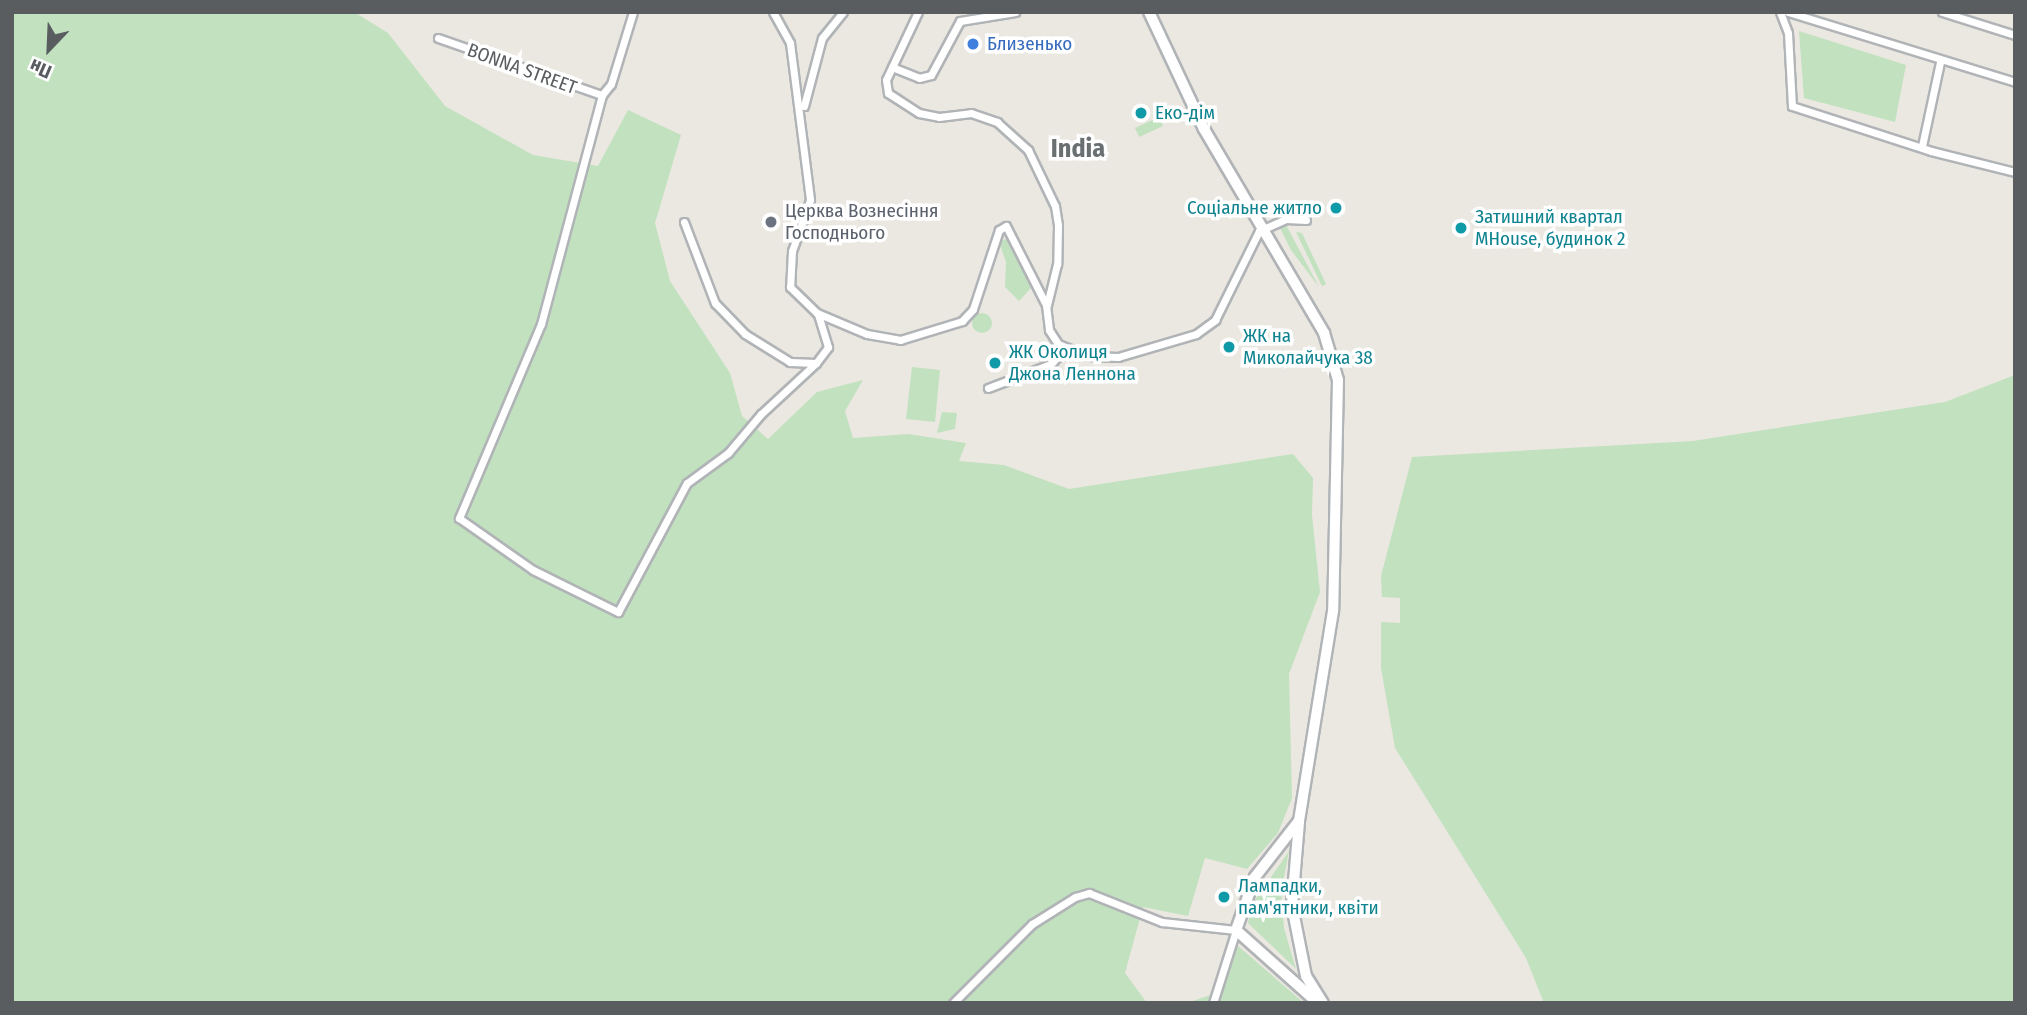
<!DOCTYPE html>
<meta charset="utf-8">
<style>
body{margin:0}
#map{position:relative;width:2027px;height:1015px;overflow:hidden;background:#ebe8e1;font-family:"Fira Sans Condensed",sans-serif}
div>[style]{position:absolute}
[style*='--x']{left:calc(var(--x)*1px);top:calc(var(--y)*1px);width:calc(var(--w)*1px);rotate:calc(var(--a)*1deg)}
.green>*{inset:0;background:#c1e1bf}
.round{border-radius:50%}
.roads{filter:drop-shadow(2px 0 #b1b4b7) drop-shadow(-2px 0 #b1b4b7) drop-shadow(0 2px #b1b4b7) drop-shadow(0 -2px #b1b4b7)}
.street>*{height:7px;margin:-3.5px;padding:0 3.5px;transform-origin:3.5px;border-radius:3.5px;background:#fff}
.secondary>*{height:10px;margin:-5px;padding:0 5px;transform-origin:5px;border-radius:5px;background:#fff}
.dots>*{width:19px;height:19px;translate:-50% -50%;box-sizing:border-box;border:4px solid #fff;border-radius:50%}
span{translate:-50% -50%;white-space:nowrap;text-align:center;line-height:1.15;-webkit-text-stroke:7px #fff;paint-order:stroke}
.shop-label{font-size:19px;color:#366cbe}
.left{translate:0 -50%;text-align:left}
.street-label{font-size:19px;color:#595d60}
.culture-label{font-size:19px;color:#0d838f}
.right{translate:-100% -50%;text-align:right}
.worship-label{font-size:19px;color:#5b616d}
.district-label{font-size:26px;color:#6a6f72;font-weight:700}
.frame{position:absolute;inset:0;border:14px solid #595d60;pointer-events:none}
.north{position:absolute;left:14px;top:14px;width:70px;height:70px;-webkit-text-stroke:5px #fff;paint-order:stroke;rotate:203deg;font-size:19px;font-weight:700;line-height:28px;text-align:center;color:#595d60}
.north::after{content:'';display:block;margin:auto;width:24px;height:32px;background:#595d60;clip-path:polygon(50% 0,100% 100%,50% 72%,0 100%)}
</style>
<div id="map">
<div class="green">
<div style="clip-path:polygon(12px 12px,354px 12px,388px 33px,445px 106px,533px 155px,598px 166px,628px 110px,681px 135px,655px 223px,670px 281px,730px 373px,742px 416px,768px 439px,817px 392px,863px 380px,845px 411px,853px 438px,908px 434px,966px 443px,959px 461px,1004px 465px,1069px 489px,1293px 454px,1313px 478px,1312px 515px,1320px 592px,1289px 674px,1292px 798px,1278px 833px,1247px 869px,1205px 858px,1188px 916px,1143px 907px,1125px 973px,1147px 1003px,12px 1003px)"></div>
<div style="clip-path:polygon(1799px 31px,1906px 65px,1895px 122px,1804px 98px)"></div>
<div style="clip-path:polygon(1159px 117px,1163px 126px,1139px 137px,1135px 128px)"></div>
<div style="clip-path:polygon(1285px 223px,1319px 287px,1291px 250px,1278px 224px)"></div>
<div style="clip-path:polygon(1296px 232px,1302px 233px,1326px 284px,1322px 286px)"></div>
<div style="clip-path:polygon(1008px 238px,1031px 288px,1019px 301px,1005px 287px,1006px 262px,999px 242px)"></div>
<div class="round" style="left:972px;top:313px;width:20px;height:20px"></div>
<div style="clip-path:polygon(912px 367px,940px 370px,935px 422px,906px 419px)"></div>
<div style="clip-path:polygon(2015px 375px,2015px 1003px,1544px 1003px,1526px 958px,1395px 748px,1381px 668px,1381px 622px,1400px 623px,1400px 598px,1382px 597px,1381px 576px,1412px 457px,1693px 441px,1945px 402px)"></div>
<div style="clip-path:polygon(942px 412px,957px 413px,955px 429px,937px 433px)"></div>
<div style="clip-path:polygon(1289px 851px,1281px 893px,1284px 928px,1296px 969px,1248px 923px,1253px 903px)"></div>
<div style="clip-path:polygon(1238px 946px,1304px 1003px,1187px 1003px,1222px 991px)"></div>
</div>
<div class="roads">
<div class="street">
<div style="--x:773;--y:12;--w:35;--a:61"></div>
<div style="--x:790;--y:43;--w:158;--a:82.7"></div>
<div style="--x:810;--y:200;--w:54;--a:109.4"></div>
<div style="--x:792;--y:251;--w:36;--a:93"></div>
<div style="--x:790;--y:287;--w:37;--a:44"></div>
<div style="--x:817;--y:313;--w:54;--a:22.8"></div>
<div style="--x:867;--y:334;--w:34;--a:10"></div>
<div style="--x:900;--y:340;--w:65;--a:-17"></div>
<div style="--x:962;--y:321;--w:16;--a:-47"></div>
<div style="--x:973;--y:309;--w:83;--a:-71.8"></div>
<div style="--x:999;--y:230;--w:8;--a:-30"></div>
<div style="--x:1006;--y:226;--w:89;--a:63.1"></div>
<div style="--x:1046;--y:305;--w:25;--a:83"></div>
<div style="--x:1049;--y:330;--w:17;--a:57"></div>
<div style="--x:1058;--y:344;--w:32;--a:22"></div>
<div style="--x:1088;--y:356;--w:30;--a:2"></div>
<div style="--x:1118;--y:357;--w:81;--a:-16.4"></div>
<div style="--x:1196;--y:334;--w:24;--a:-36"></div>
<div style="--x:1215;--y:320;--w:99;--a:-63.7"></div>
<div style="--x:1259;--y:231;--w:30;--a:-24"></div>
<div style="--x:1286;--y:219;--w:20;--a:3"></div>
<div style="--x:918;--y:12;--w:75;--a:115.2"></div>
<div style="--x:886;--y:80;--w:13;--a:81"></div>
<div style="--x:888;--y:93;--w:37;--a:33"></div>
<div style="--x:919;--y:113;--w:20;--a:11"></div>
<div style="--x:939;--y:117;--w:32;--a:-7"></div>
<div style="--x:971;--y:113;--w:28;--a:19"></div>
<div style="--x:997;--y:122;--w:42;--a:42.1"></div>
<div style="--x:1028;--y:150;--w:62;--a:64.3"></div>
<div style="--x:1055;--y:206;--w:19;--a:81"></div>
<div style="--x:1058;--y:225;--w:39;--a:91"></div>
<div style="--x:1057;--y:264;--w:42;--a:103.7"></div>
<div style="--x:1780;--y:12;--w:22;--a:69"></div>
<div style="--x:1788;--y:33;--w:73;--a:86.9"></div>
<div style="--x:1792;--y:106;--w:146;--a:17.9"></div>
<div style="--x:1931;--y:151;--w:87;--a:14"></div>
<div style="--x:1788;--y:12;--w:238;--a:17.1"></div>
<div style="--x:1942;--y:12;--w:77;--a:17.5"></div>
<div style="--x:438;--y:38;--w:174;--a:19.2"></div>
<div style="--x:602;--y:95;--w:14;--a:-51"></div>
<div style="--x:611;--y:84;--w:75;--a:-73"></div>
<div style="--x:892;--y:67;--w:29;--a:22"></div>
<div style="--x:919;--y:78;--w:12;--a:-14"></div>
<div style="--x:931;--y:75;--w:61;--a:-61.8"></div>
<div style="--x:960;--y:21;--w:56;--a:-9.3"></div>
<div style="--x:602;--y:95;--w:237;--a:104.9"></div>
<div style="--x:541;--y:324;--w:211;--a:112.9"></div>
<div style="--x:459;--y:518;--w:90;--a:35.1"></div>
<div style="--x:533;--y:570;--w:95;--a:26.3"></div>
<div style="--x:618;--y:612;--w:146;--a:-61.9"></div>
<div style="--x:687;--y:483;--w:51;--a:-36.2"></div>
<div style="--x:728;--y:453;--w:51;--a:-49.8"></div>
<div style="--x:761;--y:414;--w:75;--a:-42.8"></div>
<div style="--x:804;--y:106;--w:70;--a:-75.2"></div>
<div style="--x:822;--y:38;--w:33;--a:-51"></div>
<div style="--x:1922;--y:146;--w:86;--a:-77.9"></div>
<div style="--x:684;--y:222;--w:87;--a:69.1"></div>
<div style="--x:715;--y:303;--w:43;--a:45.9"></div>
<div style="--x:745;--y:334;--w:53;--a:31.9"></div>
<div style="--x:790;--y:362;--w:26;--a:2"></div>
<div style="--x:816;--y:363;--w:20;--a:-53"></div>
<div style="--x:828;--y:347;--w:34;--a:-107"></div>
<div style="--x:988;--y:388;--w:67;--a:-20.9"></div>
<div style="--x:1051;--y:364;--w:21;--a:-49"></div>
<div style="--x:953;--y:1003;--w:112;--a:-45"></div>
<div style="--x:1032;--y:924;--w:51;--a:-32.1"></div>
<div style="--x:1075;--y:897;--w:15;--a:-16"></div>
<div style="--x:1089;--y:893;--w:79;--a:21.7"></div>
<div style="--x:1162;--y:922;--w:74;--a:6.2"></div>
<div style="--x:1236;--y:930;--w:77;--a:107.5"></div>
</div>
<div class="secondary">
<div style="--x:1149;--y:12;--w:129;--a:64.8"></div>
<div style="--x:1204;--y:129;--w:237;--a:59.5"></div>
<div style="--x:1324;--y:333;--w:49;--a:73.4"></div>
<div style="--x:1338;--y:380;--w:231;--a:91.2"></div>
<div style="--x:1333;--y:611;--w:214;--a:99.2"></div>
<div style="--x:1299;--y:822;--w:84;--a:94.8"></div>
<div style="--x:1292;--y:906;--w:71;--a:78.7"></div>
<div style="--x:1306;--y:976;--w:32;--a:58"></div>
<div style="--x:1298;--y:822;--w:70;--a:128"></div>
<div style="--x:1255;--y:877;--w:56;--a:109.7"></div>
<div style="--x:1236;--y:930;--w:110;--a:41.7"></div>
</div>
</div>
<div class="dots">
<div style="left:973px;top:44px;background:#3f7fe0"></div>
<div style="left:1141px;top:113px;background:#0f9aa8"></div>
<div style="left:1336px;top:208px;background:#0f9aa8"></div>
<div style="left:771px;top:222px;background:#6b7280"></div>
<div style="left:1461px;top:228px;background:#0f9aa8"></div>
<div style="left:1229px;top:347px;background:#0f9aa8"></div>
<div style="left:995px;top:363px;background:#0f9aa8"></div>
<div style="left:1224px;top:897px;background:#0f9aa8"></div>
</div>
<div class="shop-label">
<span class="left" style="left:987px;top:44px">Близенько</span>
</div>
<div class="street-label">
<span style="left:522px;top:69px;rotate:20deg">BONNA STREET</span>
</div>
<div class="culture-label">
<span class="left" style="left:1155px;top:113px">Еко-дім</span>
<span class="right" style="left:1322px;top:208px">Соціальне житло</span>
<span class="left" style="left:1475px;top:228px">Затишний квартал<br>MHouse, будинок 2</span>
<span class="left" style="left:1243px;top:347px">ЖК на<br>Миколайчука 38</span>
<span class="left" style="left:1009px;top:363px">ЖК Околиця<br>Джона Леннона</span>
<span class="left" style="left:1238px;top:897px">Лампадки,<br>пам'ятники, квіти</span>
</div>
<div class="worship-label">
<span class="left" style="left:785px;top:222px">Церква Вознесіння<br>Господнього</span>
</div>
<div class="district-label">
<span style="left:1078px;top:149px">India</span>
</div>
<div class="frame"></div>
<div class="north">Пн</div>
</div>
